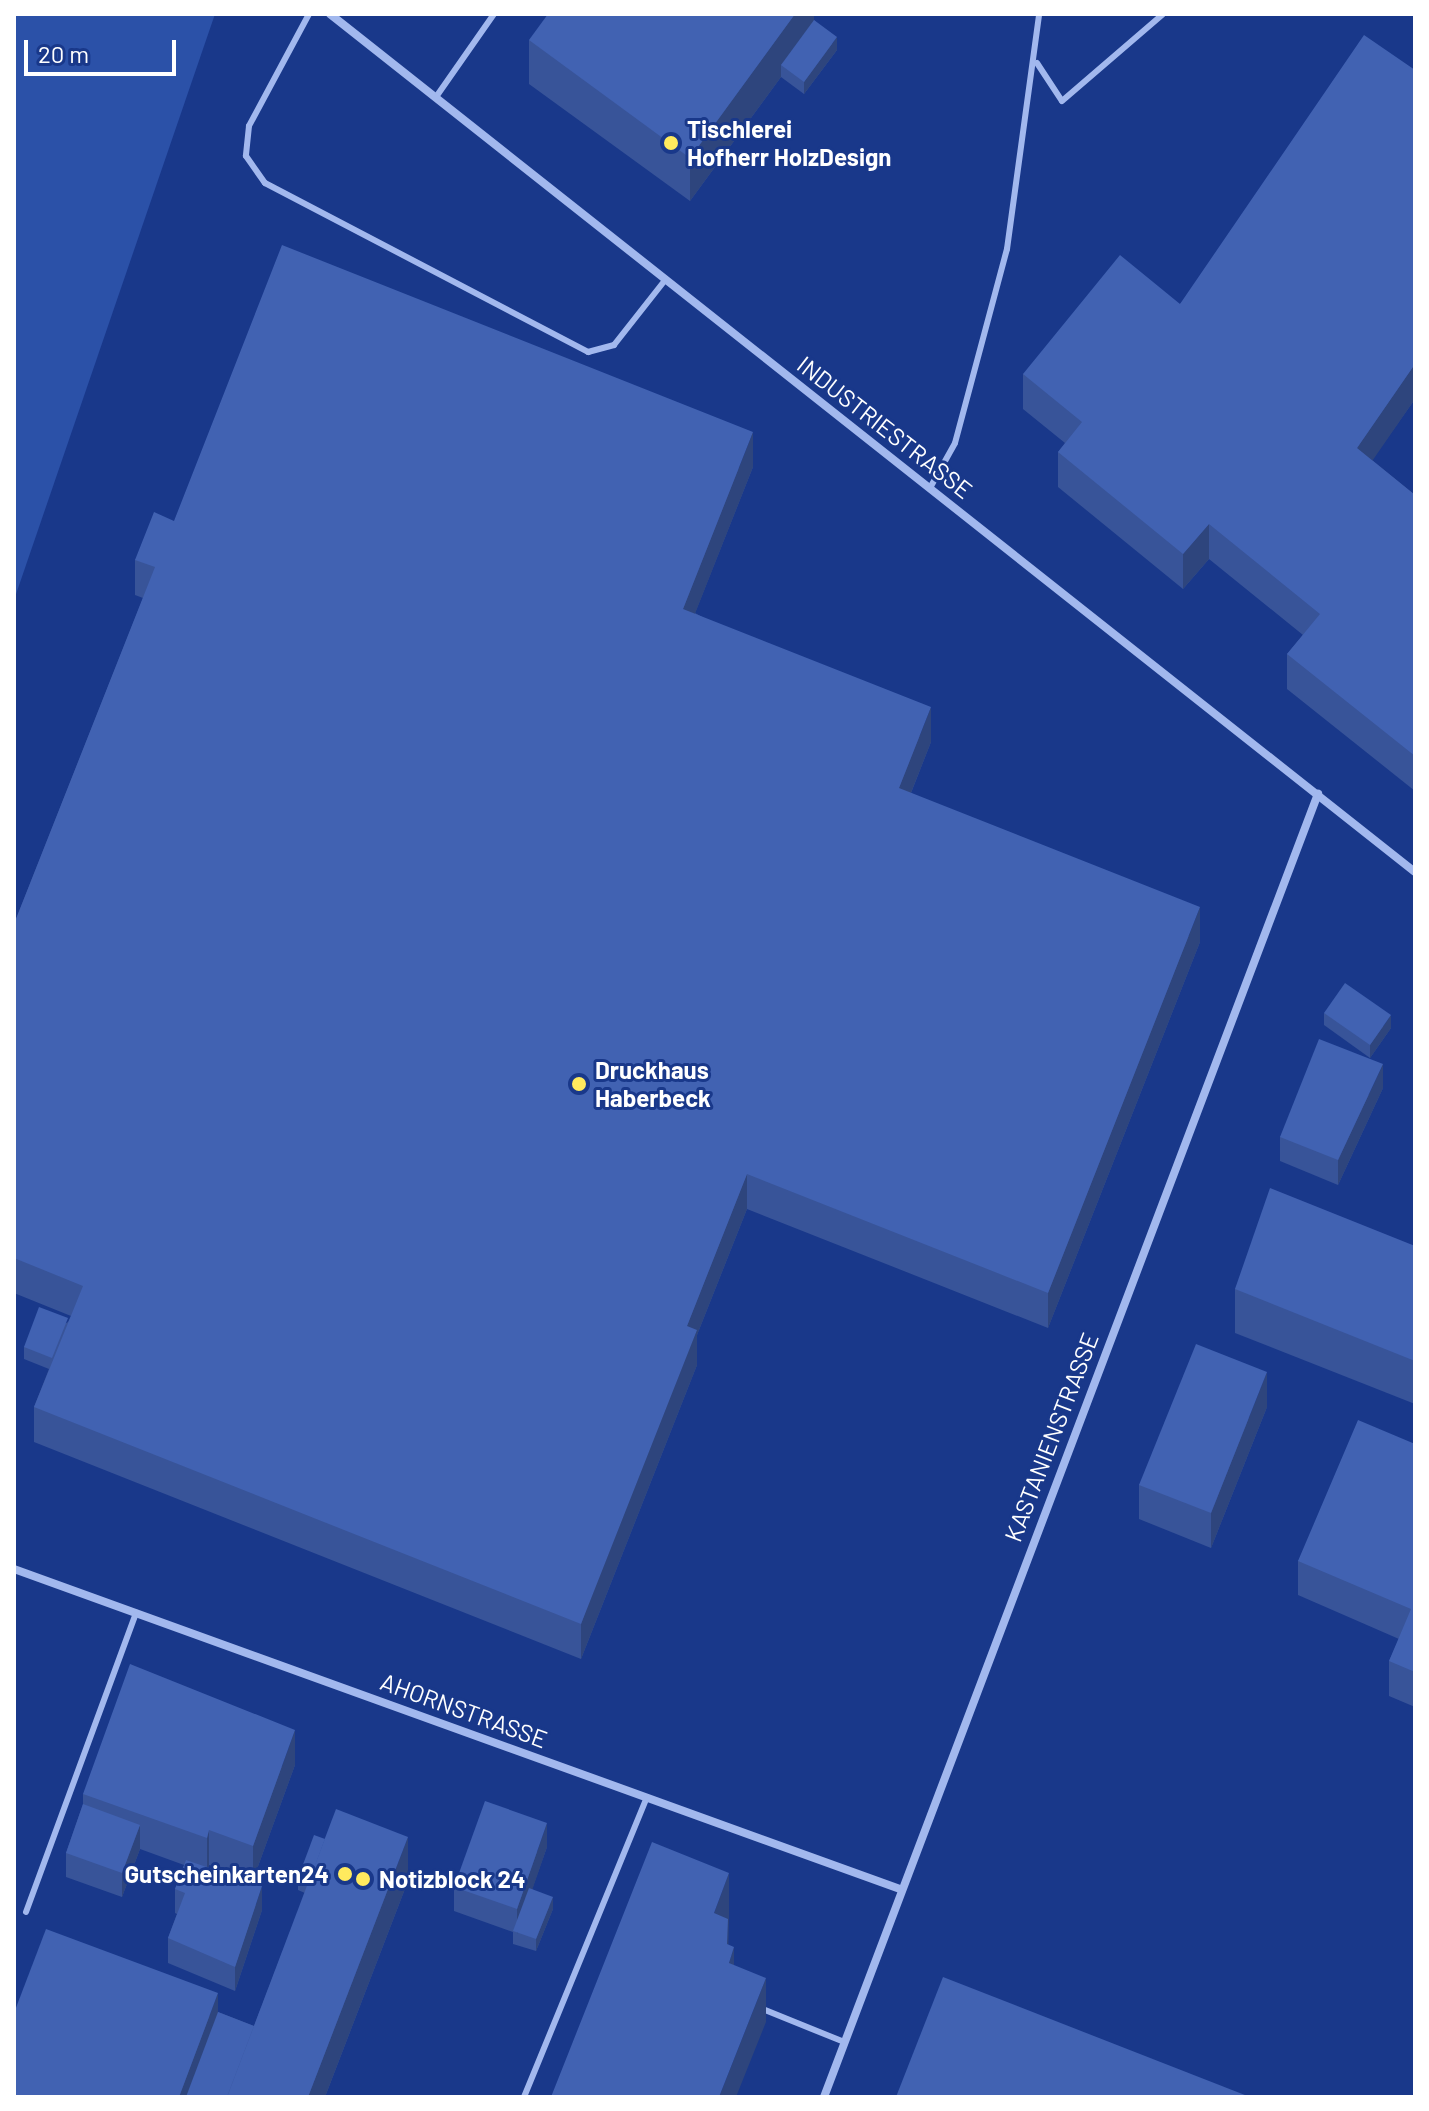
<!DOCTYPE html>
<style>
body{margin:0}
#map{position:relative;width:1429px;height:2111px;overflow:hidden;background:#19388a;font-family:Barlow,sans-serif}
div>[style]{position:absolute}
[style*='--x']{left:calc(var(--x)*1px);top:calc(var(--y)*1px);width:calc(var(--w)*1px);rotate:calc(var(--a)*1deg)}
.green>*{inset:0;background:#2b51a8}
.service>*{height:6px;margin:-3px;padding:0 3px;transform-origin:3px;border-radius:3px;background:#a2b8ee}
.minor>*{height:8px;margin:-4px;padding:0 4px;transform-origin:4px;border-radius:4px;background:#a2b8ee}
.wall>*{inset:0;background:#385499}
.shaded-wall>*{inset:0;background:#2e457d}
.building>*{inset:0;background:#4162b2}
.dots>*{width:22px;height:22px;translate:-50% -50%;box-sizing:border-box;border:4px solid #19388a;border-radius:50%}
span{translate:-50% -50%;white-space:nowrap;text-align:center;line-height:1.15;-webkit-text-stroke:6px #19388a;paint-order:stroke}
.poi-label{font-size:24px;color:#fff;font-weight:700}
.left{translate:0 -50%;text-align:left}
.right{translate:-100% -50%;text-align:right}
.street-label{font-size:24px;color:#fff}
.frame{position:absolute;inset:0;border:16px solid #fff;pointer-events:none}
.scale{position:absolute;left:24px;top:40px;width:152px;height:36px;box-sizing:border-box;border:4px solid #fff;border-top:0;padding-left:10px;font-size:24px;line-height:28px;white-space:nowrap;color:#fff;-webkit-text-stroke:6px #19388a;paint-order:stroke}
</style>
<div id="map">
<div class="green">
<div style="clip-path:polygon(14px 14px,215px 14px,14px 600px)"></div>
</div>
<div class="service">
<div style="--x:309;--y:14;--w:127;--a:118.2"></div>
<div style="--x:249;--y:126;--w:30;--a:96"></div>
<div style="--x:246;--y:156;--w:33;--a:55"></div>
<div style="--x:265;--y:183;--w:365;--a:27.6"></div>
<div style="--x:588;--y:352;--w:27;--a:-15"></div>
<div style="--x:614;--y:345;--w:84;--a:-51.8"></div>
<div style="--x:1037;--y:63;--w:45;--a:56.7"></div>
<div style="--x:1062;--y:101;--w:133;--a:-40.7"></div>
<div style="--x:436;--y:97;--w:101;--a:-55.1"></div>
<div style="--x:930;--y:488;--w:51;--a:-60.9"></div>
<div style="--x:955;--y:443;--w:201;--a:-75"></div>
<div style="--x:1007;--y:249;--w:237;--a:-82.2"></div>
<div style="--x:26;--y:1912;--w:319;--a:-69.8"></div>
<div style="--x:760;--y:2008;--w:91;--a:22"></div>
<div style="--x:524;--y:2097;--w:324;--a:-67.7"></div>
</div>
<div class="minor">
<div style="--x:330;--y:14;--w:1383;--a:38.34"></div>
<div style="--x:14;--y:1569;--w:942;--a:19.86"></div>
<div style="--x:824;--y:2097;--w:1394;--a:-69.24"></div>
</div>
<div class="wall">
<div style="clip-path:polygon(814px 14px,814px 20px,837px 50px,804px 94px,781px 77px,690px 201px,529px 84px,529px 40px)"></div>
<div style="clip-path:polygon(1415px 70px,1415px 399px,1372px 460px,1415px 495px,1415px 791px,1287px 689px,1287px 654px,1303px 635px,1209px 559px,1183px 589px,1058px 487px,1058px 452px,1065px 443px,1023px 409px,1023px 374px,1180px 304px)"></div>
<div style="clip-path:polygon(753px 467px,695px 613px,931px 742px,911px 793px,1200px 942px,1048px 1328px,747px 1209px,697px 1335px,697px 1365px,581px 1659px,34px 1442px,34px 1407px,49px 1369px,24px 1359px,24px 1347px,68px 1322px,71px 1316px,14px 1293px,14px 924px,143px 598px,135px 595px,135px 560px,174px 521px)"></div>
<div style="clip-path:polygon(1324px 1013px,1391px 1028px,1370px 1058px,1324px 1025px)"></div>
<div style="clip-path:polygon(1383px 1088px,1338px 1185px,1280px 1161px,1280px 1137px)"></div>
<div style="clip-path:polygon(1415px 1246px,1415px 1404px,1235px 1333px,1235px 1289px)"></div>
<div style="clip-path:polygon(1267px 1407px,1211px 1548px,1139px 1519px,1139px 1485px)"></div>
<div style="clip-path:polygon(1415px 1444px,1415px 1707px,1389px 1696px,1389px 1661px,1399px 1639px,1298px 1595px,1298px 1561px)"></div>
<div style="clip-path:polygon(295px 1765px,253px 1880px,209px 1865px,208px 1867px,262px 1910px,235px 1991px,168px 1963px,168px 1938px,177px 1914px,175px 1913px,175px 1889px,184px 1865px,140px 1849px,122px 1897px,66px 1877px,66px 1853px,83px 1804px,83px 1794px)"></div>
<div style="clip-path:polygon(547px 1847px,532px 1889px,553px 1909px,536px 1951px,513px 1944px,513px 1932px,454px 1911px,454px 1887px)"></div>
<div style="clip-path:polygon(298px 1878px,408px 1881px,325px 2097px,14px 2097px,218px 2012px,254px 2026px,305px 1893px,298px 1890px)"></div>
</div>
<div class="shaded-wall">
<div style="clip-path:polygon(795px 14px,814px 14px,814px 32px,781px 65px,781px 77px,690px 201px,690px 158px)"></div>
<div style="clip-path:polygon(837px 37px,837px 50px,804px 94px,804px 82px)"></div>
<div style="clip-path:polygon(1415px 364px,1415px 399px,1357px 483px,1357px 448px)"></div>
<div style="clip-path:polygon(753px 432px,753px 467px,683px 644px,683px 609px)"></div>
<div style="clip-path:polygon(1209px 524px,1209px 559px,1183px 589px,1183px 554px)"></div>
<div style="clip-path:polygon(931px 707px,931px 742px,899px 823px,899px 788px)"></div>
<div style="clip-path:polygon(1200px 907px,1200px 942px,1048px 1328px,1048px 1293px)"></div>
<div style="clip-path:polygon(1391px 1015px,1391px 1028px,1370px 1058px,1370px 1045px)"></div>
<div style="clip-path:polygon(1383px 1064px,1383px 1088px,1338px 1185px,1338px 1160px)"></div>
<div style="clip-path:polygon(747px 1174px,747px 1209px,697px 1335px,697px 1365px,581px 1659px,581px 1624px,687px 1326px)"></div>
<div style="clip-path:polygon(1267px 1372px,1267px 1407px,1211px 1548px,1211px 1513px)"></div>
<div style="clip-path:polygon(295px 1730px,295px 1765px,253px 1880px,253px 1846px)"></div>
<div style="clip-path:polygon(547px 1823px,547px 1847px,517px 1934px,517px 1909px)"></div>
<div style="clip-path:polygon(140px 1825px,140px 1849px,122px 1897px,122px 1873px)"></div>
<div style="clip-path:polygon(209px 1830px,209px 1865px,207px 1873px,207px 1838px)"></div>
<div style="clip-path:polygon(408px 1837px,408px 1881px,325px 2097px,308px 2097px)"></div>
<div style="clip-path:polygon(729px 1873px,729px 1917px,728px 1963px,714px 1913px)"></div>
<div style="clip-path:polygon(262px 1886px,262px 1910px,235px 1991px,235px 1967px)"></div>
<div style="clip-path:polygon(553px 1897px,553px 1909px,536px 1951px,536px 1939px)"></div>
<div style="clip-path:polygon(734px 1947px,734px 1991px,729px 1963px)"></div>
<div style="clip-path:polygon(766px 1978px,766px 2022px,736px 2097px,719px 2097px)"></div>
<div style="clip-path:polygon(218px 1993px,218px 2036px,195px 2097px,179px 2097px)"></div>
</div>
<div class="building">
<div style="clip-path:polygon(548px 14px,795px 14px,690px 158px,529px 40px)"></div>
<div style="clip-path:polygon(814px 20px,837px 37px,804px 82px,781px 65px)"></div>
<div style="clip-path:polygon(1364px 35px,1415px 70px,1415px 364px,1357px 448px,1415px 495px,1415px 756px,1287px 654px,1320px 614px,1209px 524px,1183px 554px,1058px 452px,1082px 422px,1023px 374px,1120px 255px,1180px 304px)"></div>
<div style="clip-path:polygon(282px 245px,753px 432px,683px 609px,931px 707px,899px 788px,1200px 907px,1048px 1293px,747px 1174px,687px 1326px,697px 1330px,581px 1624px,34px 1407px,83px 1286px,14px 1258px,14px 924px,155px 567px,135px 560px,154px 512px,174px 521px)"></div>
<div style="clip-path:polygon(1345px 983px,1391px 1015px,1370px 1045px,1324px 1013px)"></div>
<div style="clip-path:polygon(1319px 1039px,1383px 1064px,1338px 1160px,1280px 1137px)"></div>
<div style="clip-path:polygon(1270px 1188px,1415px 1246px,1415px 1361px,1235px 1289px)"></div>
<div style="clip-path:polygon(39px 1307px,68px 1318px,52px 1358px,24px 1347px)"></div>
<div style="clip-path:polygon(1196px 1344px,1267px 1372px,1211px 1513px,1139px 1485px)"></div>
<div style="clip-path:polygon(1358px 1420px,1415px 1444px,1415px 1672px,1389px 1661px,1411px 1609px,1298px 1561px)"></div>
<div style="clip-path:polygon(130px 1664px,295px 1730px,253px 1846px,209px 1830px,207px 1838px,83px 1794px)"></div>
<div style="clip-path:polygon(485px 1801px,547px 1823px,517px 1909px,454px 1887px)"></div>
<div style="clip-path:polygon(83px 1804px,140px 1825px,122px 1873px,66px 1853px)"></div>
<div style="clip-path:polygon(336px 1809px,408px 1837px,308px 2097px,227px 2097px)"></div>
<div style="clip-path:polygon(314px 1835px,325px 1839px,309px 1882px,298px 1878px)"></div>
<div style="clip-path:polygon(652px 1842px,729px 1873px,714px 1913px,728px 1919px,727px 1944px,734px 1947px,729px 1963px,766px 1978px,719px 2097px,551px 2097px)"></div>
<div style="clip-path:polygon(186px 1860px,262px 1886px,235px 1967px,168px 1938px,185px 1893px,175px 1889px)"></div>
<div style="clip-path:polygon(529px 1888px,553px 1897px,536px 1939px,513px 1931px)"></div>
<div style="clip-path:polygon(46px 1929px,218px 1993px,179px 2097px,14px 2097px,14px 2013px)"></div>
<div style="clip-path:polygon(943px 1977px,1250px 2097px,896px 2097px)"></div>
<div style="clip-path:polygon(218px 2012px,254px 2026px,227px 2097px,186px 2097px)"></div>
</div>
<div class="dots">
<div style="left:671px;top:143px;background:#ffea5e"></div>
<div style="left:579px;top:1084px;background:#ffea5e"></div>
<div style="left:345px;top:1874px;background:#ffea5e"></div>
<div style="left:363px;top:1879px;background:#ffea5e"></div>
</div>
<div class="poi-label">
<span class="left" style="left:687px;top:143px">Tischlerei<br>Hofherr HolzDesign</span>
<span class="left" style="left:595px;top:1084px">Druckhaus<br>Haberbeck</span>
<span class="right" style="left:329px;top:1874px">Gutscheinkarten24</span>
<span class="left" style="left:379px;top:1879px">Notizblock 24</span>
</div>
<div class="street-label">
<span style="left:885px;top:427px;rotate:38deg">INDUSTRIESTRASSE</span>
<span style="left:1051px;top:1437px;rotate:-69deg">KASTANIENSTRASSE</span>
<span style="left:464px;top:1710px;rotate:20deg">AHORNSTRASSE</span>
</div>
<div class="frame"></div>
<div class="scale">20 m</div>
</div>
